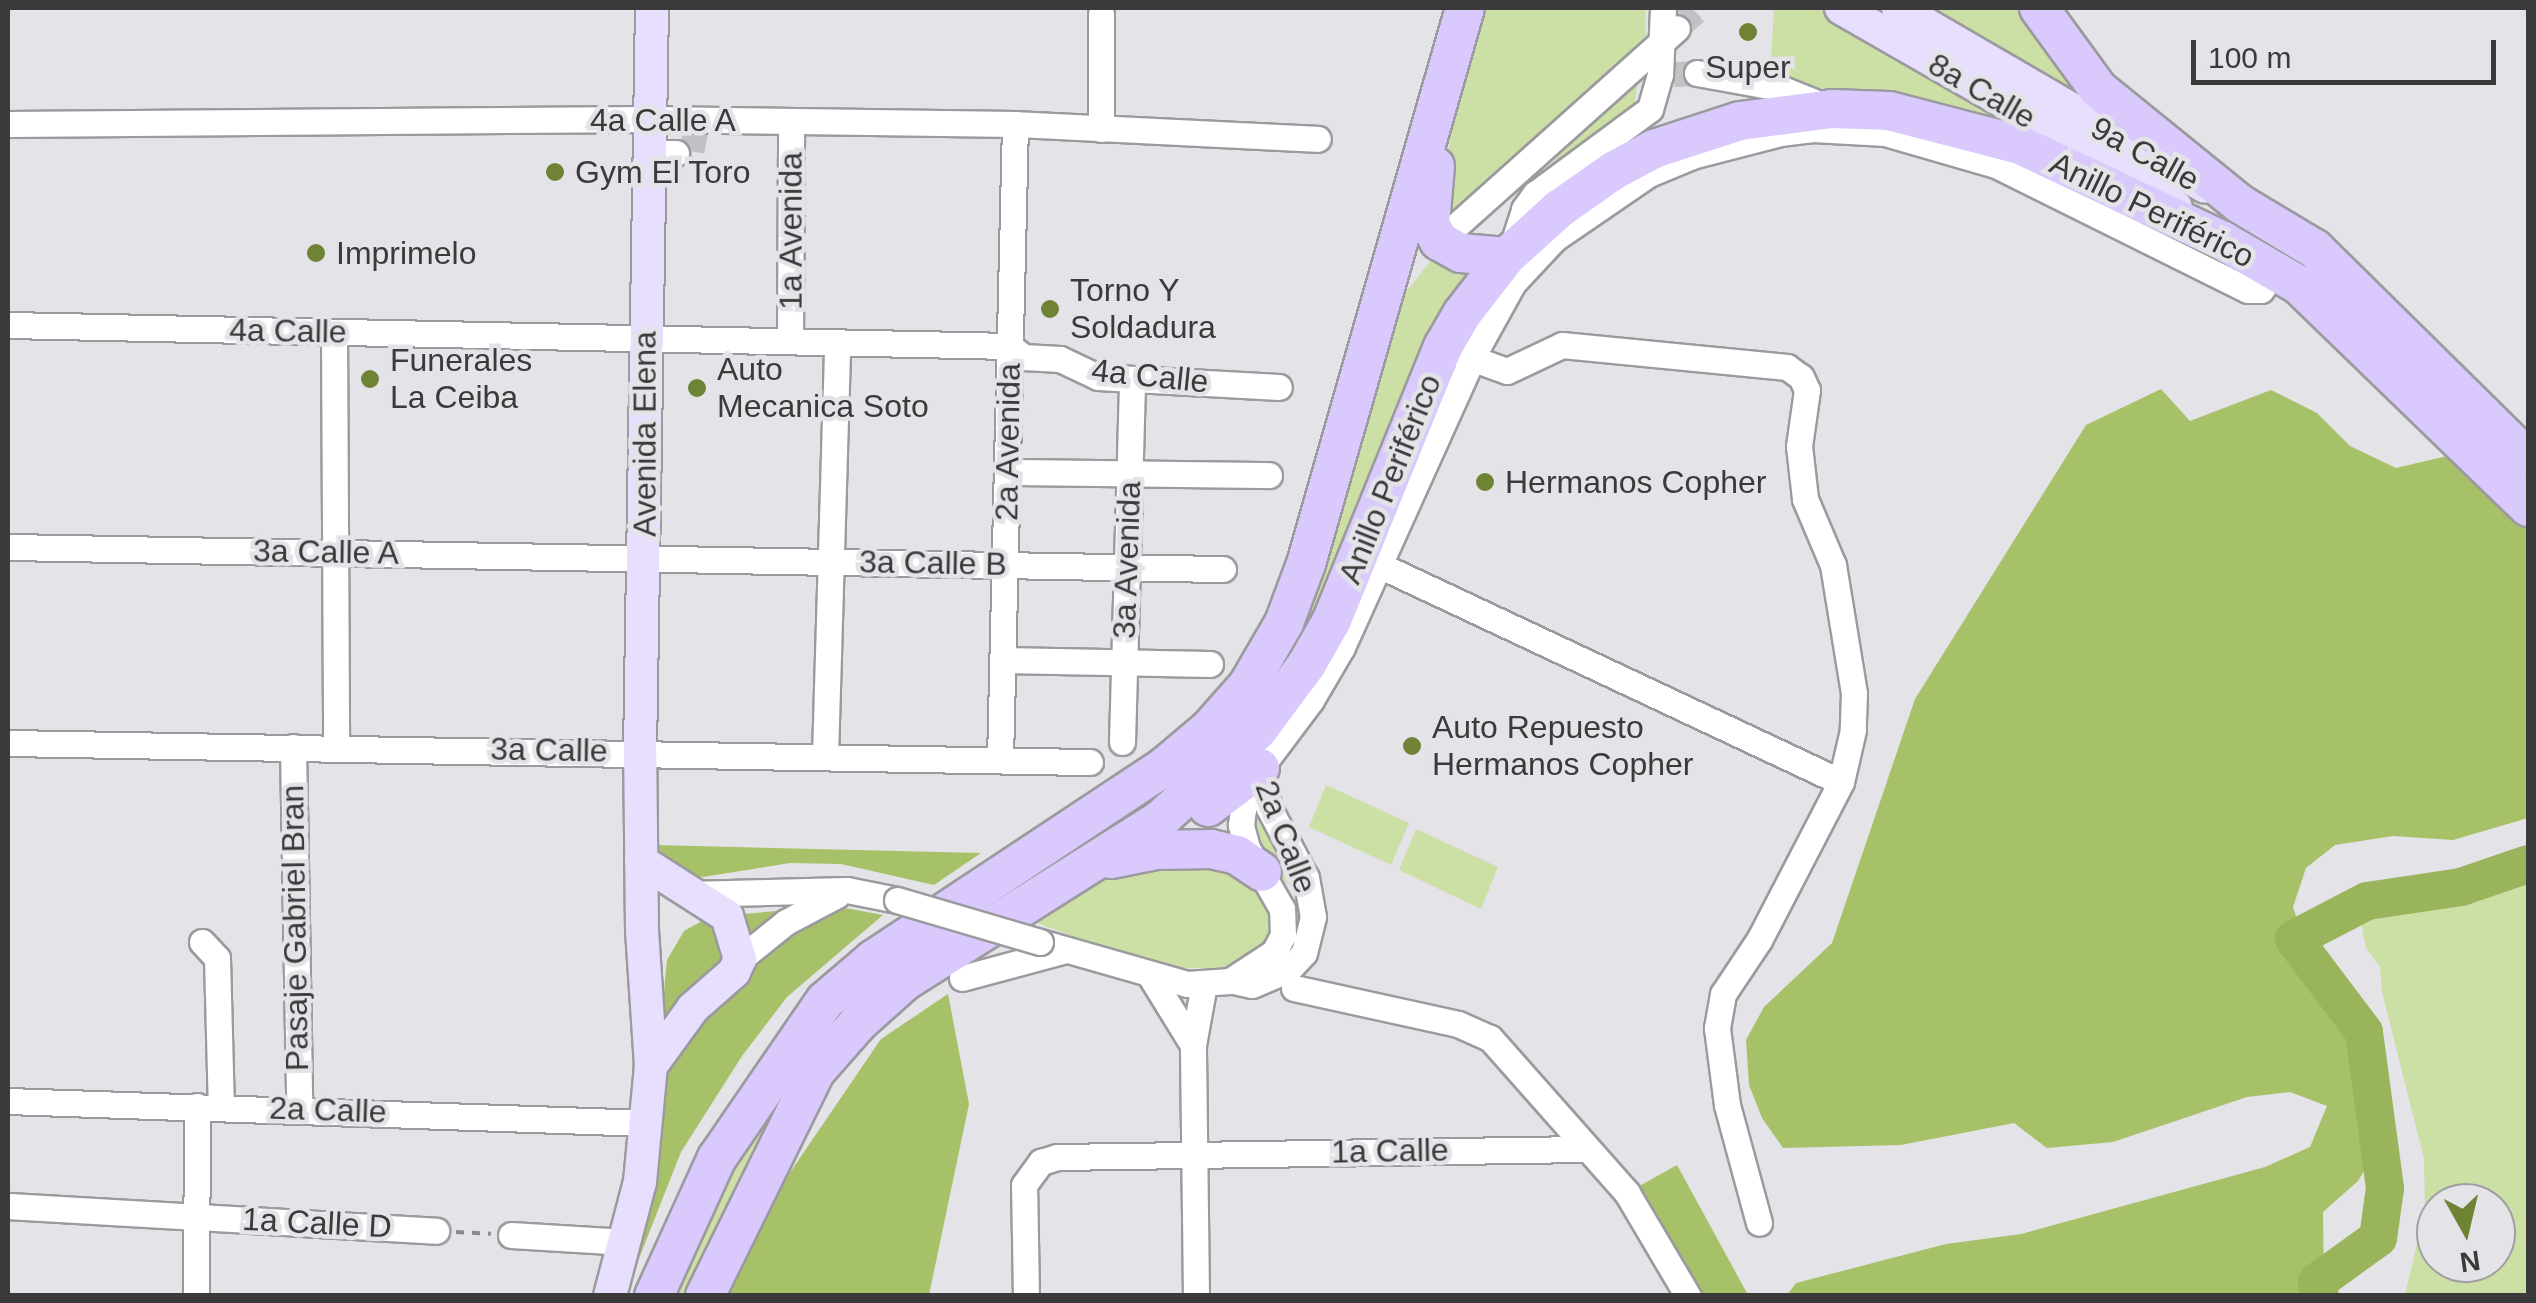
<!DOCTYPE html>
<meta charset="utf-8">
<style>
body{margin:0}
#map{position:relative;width:2536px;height:1303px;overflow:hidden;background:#e4e3e7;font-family:Arial,sans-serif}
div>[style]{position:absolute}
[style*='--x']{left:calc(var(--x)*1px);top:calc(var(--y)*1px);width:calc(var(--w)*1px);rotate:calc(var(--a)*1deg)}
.green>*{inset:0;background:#ccdfa4}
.forest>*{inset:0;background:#a7c168}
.river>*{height:38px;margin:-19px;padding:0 19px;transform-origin:19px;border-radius:19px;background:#9ab45b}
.minor-tunnel>*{height:25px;margin-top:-12.5px;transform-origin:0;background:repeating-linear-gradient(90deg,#c2c1c5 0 25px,transparent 0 37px)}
.path>*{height:4px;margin-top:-2px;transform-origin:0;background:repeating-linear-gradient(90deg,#8a898c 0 8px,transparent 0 16px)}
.roads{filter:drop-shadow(2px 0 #9b9a9e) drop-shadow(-2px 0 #9b9a9e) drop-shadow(0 2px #9b9a9e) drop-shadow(0 -2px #9b9a9e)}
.minor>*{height:25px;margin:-12.5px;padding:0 12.5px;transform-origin:12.5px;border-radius:12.5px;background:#fff}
.major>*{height:32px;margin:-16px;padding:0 16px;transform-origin:16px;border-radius:16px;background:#e8dffe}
.highway>*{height:38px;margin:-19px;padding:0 19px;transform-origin:19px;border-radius:19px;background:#d9c9fd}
.bridges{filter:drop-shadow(2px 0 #9b9a9e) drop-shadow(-2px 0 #9b9a9e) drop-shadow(0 2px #9b9a9e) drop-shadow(0 -2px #9b9a9e)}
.minor-bridge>*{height:25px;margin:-12.5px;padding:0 12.5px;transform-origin:12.5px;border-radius:12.5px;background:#fff}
.dots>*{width:28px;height:28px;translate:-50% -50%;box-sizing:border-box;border:5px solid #e4e3e7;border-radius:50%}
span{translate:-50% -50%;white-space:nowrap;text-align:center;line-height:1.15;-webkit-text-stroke:9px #e4e3e7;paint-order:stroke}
.poi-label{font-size:32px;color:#3a3a3b}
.left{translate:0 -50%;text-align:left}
.street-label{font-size:32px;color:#3a3a3b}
.frame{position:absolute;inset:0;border:10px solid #3a3a3b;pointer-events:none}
.north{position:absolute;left:2416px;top:1183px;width:100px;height:100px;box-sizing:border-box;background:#e4e3e7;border:2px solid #a09fa2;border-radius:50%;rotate:172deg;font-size:28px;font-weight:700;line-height:40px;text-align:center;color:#3a3a3b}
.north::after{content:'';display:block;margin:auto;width:35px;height:45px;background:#6e8334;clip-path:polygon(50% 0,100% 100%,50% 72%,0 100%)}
.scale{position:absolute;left:2191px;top:40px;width:305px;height:45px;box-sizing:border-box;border:5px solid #3a3a3b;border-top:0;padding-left:12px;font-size:30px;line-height:35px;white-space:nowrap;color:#3a3a3b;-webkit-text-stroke:8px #e4e3e7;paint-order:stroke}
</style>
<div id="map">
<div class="green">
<div style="clip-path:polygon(1481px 8px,1645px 8px,1646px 36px,1450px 230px,1440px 226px,1456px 84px)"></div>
<div style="clip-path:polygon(1774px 8px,1813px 8px,1854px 23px,2070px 153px,1975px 111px,1920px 97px,1866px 89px,1812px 88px,1770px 74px)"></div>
<div style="clip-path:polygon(1925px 8px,2021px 8px,2082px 100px)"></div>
<div style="clip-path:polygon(1638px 80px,1634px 109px,1537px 177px)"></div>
<div style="clip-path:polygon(1432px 259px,1480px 270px,1301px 653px,1206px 768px,849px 1017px,697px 1295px,673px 1296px,724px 1163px,792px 1057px,887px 963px,1140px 806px,1241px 719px,1387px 317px)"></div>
<div style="clip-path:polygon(1326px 785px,1409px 823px,1391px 865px,1309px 827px)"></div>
<div style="clip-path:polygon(1256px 796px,1287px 862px,1298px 892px,1272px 871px,1252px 837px)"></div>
<div style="clip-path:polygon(1416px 829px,1498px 867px,1481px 909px,1399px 870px)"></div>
<div style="clip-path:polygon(1145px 862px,1231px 865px,1268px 900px,1272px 928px,1264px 949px,1221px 968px,1156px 968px,1032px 921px,1098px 875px)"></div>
<div style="clip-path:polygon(evenodd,2528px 864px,2528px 1295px,2405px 1295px,2425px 1209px,2424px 1159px,2382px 992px,2380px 967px,2366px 948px,2362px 926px,2383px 897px,2412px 881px,2528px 864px,2436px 1203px,2496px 1203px,2496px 1263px,2436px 1263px,2436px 1203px)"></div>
</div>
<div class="forest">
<div style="clip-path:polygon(2161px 389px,2190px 421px,2271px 390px,2317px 413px,2350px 446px,2396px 468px,2528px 437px,2528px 818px,2453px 840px,2393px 836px,2335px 845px,2306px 868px,2293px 907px,2312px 963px,2346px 1008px,2359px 1070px,2375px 1107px,2377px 1149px,2358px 1181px,2323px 1212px,2324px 1295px,1787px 1295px,1796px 1283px,1946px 1244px,2021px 1234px,2265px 1167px,2310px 1147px,2327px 1106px,2290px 1092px,2247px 1097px,2113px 1142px,2047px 1148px,2014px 1123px,1901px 1145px,1783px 1148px,1762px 1118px,1749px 1085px,1746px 1040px,1764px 1007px,1832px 943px,1915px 699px,2086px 425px)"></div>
<div style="clip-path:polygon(655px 845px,981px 853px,934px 885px,841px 864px,790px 863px,703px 877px,680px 873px)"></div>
<div style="clip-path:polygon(834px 906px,883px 915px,787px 997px,742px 1056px,681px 1152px,638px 1261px,667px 960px,684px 931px,709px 917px)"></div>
<div style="clip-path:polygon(948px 994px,969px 1104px,929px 1295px,726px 1296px,776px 1193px,881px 1039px)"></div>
<div style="clip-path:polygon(1677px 1165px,1748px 1295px,1689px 1295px,1625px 1194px)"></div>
</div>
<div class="river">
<div style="--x:2320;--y:1296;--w:14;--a:-102"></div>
<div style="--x:2317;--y:1282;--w:75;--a:-35.8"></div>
<div style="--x:2378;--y:1238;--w:50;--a:-82"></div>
<div style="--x:2385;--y:1188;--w:157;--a:-97.7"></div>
<div style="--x:2364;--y:1032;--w:116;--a:-127"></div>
<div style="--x:2294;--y:939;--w:82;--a:-27.5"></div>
<div style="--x:2367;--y:901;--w:95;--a:-8.5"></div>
<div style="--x:2461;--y:887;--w:71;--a:-18.9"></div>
</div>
<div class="minor-tunnel">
<div style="--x:1677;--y:28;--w:30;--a:-41"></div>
<div style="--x:1674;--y:74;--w:23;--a:-2"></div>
<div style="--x:676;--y:153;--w:16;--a:-7"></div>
<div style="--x:692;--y:151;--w:22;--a:-80"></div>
</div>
<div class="path">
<div style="--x:456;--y:1232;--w:35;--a:3"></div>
</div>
<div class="roads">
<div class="minor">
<div style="--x:1101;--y:14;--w:115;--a:90"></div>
<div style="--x:1697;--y:73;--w:84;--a:10.2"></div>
<div style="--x:1780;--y:88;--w:51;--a:22"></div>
<div style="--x:8;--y:124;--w:642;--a:-0.45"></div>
<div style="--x:650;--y:119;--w:365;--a:0.8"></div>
<div style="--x:1015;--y:124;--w:303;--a:2.8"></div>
<div style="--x:649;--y:153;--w:27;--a:0"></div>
<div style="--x:1439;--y:241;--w:319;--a:-41.8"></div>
<div style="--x:1512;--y:247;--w:40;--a:-72"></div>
<div style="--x:1524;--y:209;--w:19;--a:-54"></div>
<div style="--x:1535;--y:194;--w:143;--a:-36.5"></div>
<div style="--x:1650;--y:109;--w:35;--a:-74"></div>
<div style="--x:1660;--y:75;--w:67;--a:-87.4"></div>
<div style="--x:8;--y:325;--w:1002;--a:1.2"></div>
<div style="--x:1010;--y:346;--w:17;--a:40"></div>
<div style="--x:1023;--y:357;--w:37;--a:3"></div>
<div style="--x:1060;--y:359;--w:42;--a:25.3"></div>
<div style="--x:1098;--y:377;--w:181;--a:3.2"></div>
<div style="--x:334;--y:332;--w:416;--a:89.7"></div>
<div style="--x:790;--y:340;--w:219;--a:-89.7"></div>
<div style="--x:1457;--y:353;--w:53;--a:19.8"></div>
<div style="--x:1507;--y:371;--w:61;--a:-25.3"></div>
<div style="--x:1562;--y:345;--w:226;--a:5.6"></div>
<div style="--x:1787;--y:367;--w:17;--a:36"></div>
<div style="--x:1801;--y:377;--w:14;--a:65"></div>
<div style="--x:1807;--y:390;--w:57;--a:98.1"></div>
<div style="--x:1799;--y:446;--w:53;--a:83.5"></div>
<div style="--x:1805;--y:499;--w:72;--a:67"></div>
<div style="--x:1833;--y:565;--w:130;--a:80.7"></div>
<div style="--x:1854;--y:693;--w:37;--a:92"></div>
<div style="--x:1853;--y:730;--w:53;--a:103"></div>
<div style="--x:1841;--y:782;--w:178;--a:117.4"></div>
<div style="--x:1759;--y:940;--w:65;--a:123.7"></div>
<div style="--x:1723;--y:994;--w:35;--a:100"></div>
<div style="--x:1717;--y:1028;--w:78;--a:82.6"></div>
<div style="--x:1727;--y:1105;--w:122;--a:74.8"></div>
<div style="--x:1007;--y:472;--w:262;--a:0.7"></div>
<div style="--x:8;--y:547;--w:1215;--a:1.04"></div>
<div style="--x:1379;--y:565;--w:510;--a:25.16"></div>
<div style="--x:1003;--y:660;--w:207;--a:1.1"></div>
<div style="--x:1122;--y:742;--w:363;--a:-88.4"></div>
<div style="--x:8;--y:743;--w:1082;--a:1.01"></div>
<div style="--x:293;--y:747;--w:361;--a:89"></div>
<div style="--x:825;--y:756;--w:414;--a:-88.3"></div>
<div style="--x:1000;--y:760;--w:636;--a:-88.65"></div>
<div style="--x:688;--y:894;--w:159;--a:-1.4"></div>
<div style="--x:847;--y:890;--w:51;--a:11.3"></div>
<div style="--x:202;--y:942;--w:22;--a:47"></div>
<div style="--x:217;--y:958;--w:149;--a:88.5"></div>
<div style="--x:1040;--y:942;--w:153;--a:15.9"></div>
<div style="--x:1187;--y:984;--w:43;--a:-4"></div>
<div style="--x:1230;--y:981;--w:53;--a:-33.4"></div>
<div style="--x:1274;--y:952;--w:19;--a:-62"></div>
<div style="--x:1283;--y:935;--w:26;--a:-92"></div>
<div style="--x:1282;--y:909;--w:70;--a:-119.8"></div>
<div style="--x:1247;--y:848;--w:24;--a:-105"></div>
<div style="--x:1241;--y:825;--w:16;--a:-83"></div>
<div style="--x:1243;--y:809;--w:44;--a:-67.5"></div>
<div style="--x:1260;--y:768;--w:85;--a:-53.1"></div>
<div style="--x:1311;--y:700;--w:61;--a:-59.7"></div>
<div style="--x:1342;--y:647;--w:326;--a:-65.7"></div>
<div style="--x:1476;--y:350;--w:77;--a:-61.1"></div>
<div style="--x:1513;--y:283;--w:60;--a:-47"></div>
<div style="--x:1554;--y:239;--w:115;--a:-34.4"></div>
<div style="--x:1649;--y:174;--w:47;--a:-22.7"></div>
<div style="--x:1692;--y:156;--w:91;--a:-14.6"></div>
<div style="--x:1780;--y:133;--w:33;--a:-7"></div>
<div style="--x:1813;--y:129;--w:72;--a:3.2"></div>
<div style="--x:1885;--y:133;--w:116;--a:16.1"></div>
<div style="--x:1996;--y:165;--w:281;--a:26.4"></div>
<div style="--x:2248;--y:290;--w:13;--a:0"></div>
<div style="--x:2261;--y:290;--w:24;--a:-54"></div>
<div style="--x:740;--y:959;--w:59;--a:-38.8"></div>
<div style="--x:786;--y:922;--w:58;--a:-27.9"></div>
<div style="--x:1151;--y:977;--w:80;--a:58.3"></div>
<div style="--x:962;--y:978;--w:108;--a:-15.1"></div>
<div style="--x:1238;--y:982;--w:14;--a:12"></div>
<div style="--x:1252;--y:985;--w:39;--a:-23"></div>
<div style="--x:1288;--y:970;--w:23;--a:-47"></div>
<div style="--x:1304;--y:953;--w:37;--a:-76"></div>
<div style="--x:1313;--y:917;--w:40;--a:-100"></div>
<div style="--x:1306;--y:878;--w:79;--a:-117.9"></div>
<div style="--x:1269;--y:808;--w:41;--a:-102.7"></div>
<div style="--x:1294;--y:988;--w:168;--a:12.4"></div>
<div style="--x:1458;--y:1024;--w:35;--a:24"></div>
<div style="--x:1490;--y:1038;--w:207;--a:48.5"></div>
<div style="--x:1627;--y:1193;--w:120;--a:59.4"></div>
<div style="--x:8;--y:1101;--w:640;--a:1.97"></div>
<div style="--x:8;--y:1206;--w:429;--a:3.3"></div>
<div style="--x:511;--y:1235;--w:115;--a:3.5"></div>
<div style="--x:196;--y:1296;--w:190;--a:-89.7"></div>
<div style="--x:1026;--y:1296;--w:111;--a:-91"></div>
<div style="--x:1024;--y:1185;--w:29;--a:-54"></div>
<div style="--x:1041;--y:1162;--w:17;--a:-17"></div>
<div style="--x:1057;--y:1157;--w:529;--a:-0.87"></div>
<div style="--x:1196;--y:1296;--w:251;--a:-90.7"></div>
<div style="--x:1193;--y:1045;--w:62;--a:-79.8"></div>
</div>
<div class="major">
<div style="--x:1841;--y:8;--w:349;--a:29.9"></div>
<div style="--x:2143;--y:182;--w:41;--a:37.1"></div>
<div style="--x:1898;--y:8;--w:355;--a:30.2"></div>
<div style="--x:641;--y:861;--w:102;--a:32.6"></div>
<div style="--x:727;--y:916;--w:45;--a:73.2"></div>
<div style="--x:740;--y:959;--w:14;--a:115"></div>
<div style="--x:734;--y:972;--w:55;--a:138.7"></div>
<div style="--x:693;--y:1008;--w:72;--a:125.9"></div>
<div style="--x:610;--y:1296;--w:118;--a:-75.3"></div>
<div style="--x:640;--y:1182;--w:117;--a:-84.6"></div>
<div style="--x:651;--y:1066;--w:136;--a:-93.8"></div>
<div style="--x:642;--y:930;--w:178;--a:-90.6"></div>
<div style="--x:640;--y:752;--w:744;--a:-89.08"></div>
</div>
<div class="highway">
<div style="--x:2039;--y:8;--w:100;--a:53.9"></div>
<div style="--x:2098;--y:89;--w:183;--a:39"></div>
<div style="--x:2240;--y:204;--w:87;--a:31"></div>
<div style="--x:2315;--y:249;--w:299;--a:44.6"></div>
<div style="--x:1435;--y:166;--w:58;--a:94.9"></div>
<div style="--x:1430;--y:224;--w:19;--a:62"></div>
<div style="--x:1439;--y:241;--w:25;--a:29"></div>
<div style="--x:1461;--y:253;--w:45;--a:5.1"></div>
<div style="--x:1208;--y:807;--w:65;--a:-36.9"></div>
<div style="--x:1111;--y:859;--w:47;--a:-11.1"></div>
<div style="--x:1157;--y:850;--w:54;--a:-1.1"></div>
<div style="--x:1211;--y:849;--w:27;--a:13"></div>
<div style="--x:1237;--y:855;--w:30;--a:34"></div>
<div style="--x:654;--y:1296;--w:152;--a:-65.5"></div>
<div style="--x:717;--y:1158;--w:191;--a:-55.5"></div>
<div style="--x:825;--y:1001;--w:65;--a:-40.6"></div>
<div style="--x:874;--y:959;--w:348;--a:-33.5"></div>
<div style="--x:1164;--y:767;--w:59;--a:-40.2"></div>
<div style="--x:1209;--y:729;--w:59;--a:-48.4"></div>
<div style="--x:1248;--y:685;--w:72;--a:-59.9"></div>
<div style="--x:1284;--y:623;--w:63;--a:-69.6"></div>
<div style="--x:1306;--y:564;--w:578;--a:-74.04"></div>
<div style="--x:705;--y:1296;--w:250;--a:-63.8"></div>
<div style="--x:815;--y:1072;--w:65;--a:-48.7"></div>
<div style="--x:858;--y:1023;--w:63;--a:-41.8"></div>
<div style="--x:905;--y:981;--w:303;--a:-32.3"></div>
<div style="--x:1161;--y:819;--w:132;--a:-42.5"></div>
<div style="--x:1258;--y:730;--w:82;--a:-53.4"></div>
<div style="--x:1307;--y:664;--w:51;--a:-60.4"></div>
<div style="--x:1332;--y:620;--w:295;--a:-67.9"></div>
<div style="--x:1443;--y:347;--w:38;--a:-60"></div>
<div style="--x:1462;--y:314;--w:72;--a:-52.3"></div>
<div style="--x:1506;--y:257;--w:72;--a:-42.2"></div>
<div style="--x:1559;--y:209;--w:66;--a:-35.1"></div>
<div style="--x:1613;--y:171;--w:47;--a:-28.2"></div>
<div style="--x:1654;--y:149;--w:90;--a:-18"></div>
<div style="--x:1740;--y:121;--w:93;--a:-7.4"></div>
<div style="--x:1832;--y:109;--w:57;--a:2"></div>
<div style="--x:1889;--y:111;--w:135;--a:14.5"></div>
<div style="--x:2020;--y:145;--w:225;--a:25.3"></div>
<div style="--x:2223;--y:241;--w:88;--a:30.1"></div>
<div style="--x:2299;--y:285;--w:319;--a:44.1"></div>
</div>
</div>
<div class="bridges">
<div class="minor-bridge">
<div style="--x:897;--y:900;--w:149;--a:16.4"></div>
</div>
</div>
<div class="dots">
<div style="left:1748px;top:32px;background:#6e8334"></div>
<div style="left:555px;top:172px;background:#6e8334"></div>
<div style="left:316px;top:253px;background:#6e8334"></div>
<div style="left:1050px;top:309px;background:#6e8334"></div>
<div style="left:370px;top:379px;background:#6e8334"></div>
<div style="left:697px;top:388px;background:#6e8334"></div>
<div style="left:1485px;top:482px;background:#6e8334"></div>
<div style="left:1412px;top:746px;background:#6e8334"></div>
</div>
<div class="poi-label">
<span style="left:1748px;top:67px">Super</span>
<span class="left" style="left:575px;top:172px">Gym El Toro</span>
<span class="left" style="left:336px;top:253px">Imprimelo</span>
<span class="left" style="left:1070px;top:309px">Torno Y<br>Soldadura</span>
<span class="left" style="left:390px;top:379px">Funerales<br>La Ceiba</span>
<span class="left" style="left:717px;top:388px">Auto<br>Mecanica Soto</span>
<span class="left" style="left:1505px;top:482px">Hermanos Copher</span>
<span class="left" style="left:1432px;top:746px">Auto Repuesto<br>Hermanos Copher</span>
</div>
<div class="street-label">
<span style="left:1982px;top:91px;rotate:30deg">8a Calle</span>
<span style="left:663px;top:120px">4a Calle A</span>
<span style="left:2145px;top:154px;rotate:29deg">9a Calle</span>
<span style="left:2152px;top:210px;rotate:26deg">Anillo Periférico</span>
<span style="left:791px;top:231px;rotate:-90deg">1a Avenida</span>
<span style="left:288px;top:331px;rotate:1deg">4a Calle</span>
<span style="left:1150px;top:376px;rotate:6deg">4a Calle</span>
<span style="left:645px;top:434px;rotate:-90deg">Avenida Elena</span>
<span style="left:1008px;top:442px;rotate:-89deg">2a Avenida</span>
<span style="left:1390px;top:479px;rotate:-68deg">Anillo Periférico</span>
<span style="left:326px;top:552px;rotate:1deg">3a Calle A</span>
<span style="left:1127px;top:560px;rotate:-88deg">3a Avenida</span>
<span style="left:933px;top:563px;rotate:1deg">3a Calle B</span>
<span style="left:549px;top:750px;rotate:1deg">3a Calle</span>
<span style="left:1286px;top:837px;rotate:69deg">2a Calle</span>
<span style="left:295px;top:928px;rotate:-91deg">Pasaje Gabriel Bran</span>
<span style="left:328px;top:1110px;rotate:2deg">2a Calle</span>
<span style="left:1390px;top:1151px;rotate:-1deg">1a Calle</span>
<span style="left:317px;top:1223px;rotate:3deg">1a Calle D</span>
</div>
<div class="frame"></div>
<div class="north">N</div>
<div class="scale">100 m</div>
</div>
